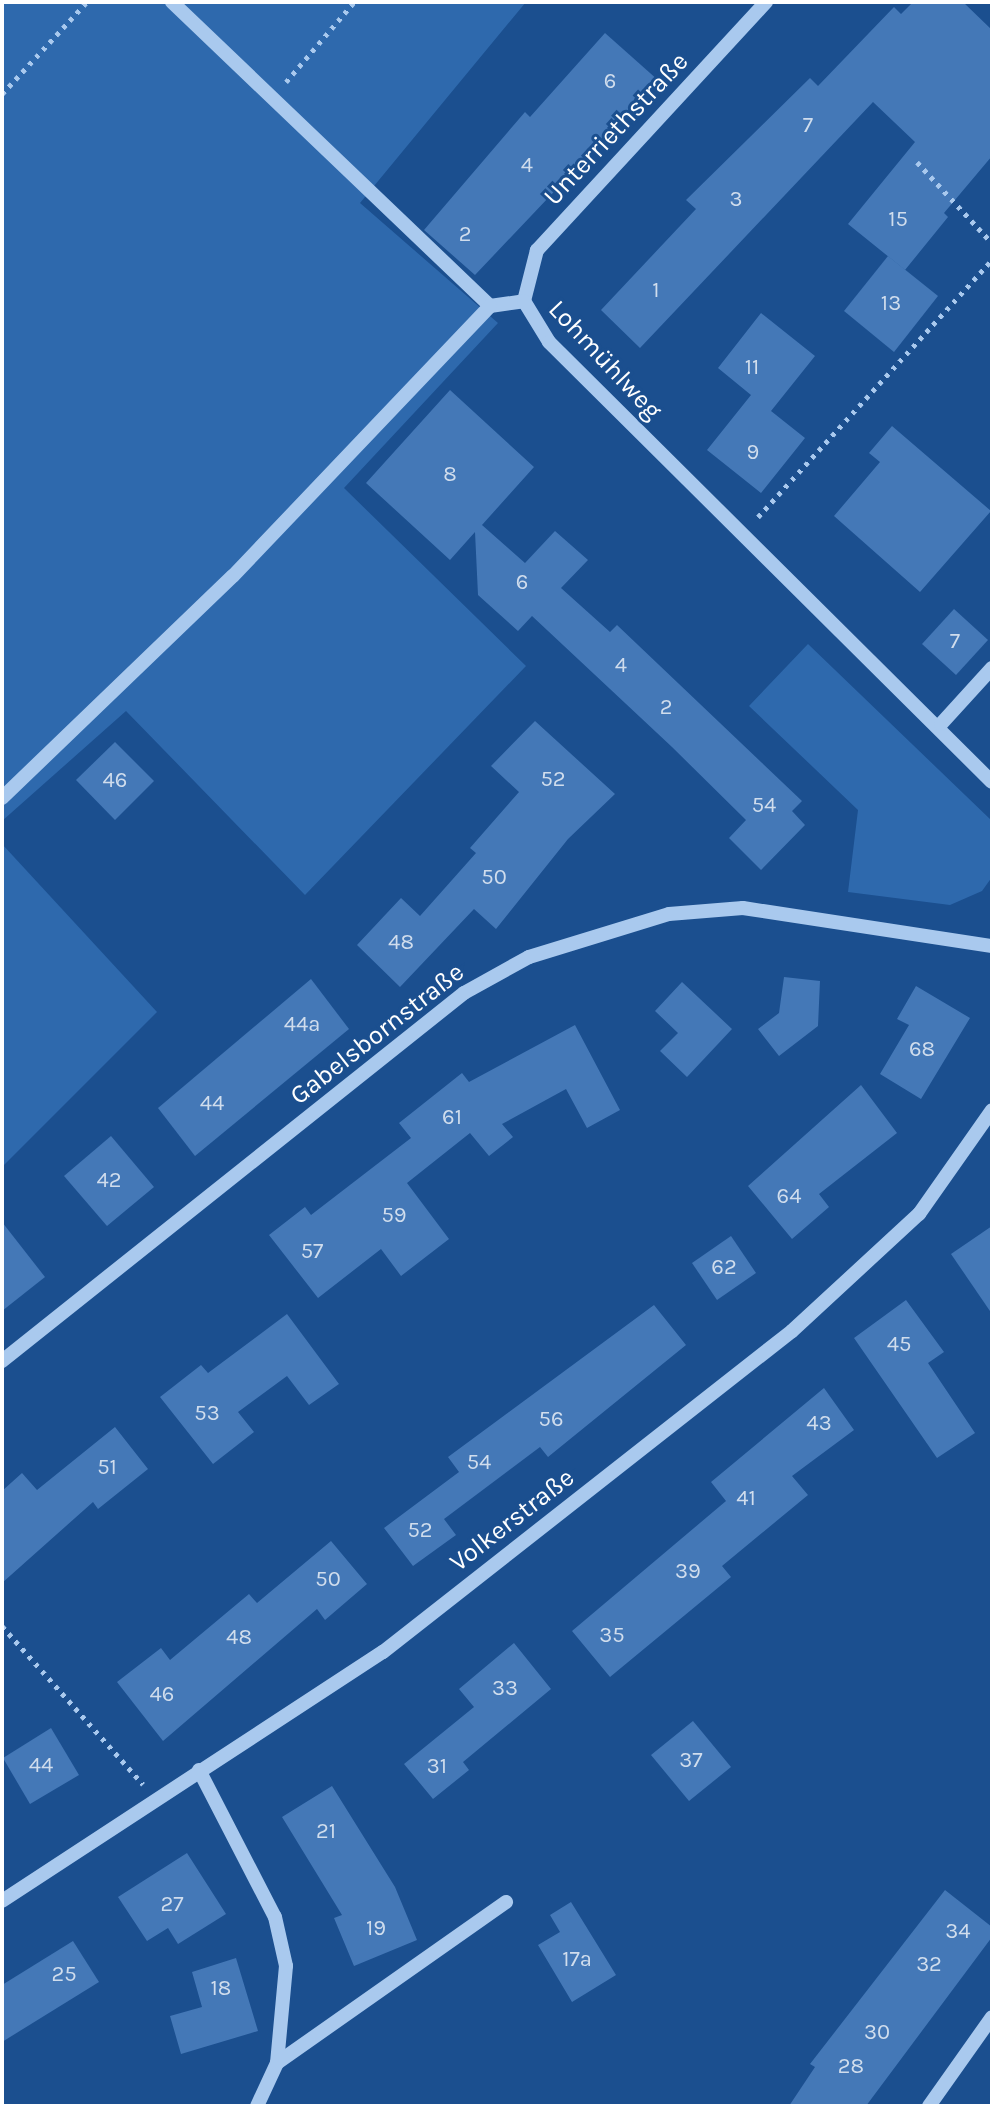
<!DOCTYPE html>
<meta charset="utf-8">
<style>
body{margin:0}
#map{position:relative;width:994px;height:2108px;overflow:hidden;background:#1b4f8f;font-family:Karla,sans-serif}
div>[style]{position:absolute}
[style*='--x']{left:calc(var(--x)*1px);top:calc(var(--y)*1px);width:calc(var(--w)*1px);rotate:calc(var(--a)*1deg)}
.green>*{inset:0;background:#2e69ad}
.building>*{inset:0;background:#4478b7}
.path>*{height:5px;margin-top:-2.5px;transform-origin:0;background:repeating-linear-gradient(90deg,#a9c9ee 0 4px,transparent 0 10px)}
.minor>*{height:14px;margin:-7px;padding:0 7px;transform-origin:7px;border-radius:7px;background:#a9c9ee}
span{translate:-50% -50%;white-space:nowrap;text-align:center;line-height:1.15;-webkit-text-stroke:6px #1b4f8f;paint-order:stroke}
.number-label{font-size:22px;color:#d0dded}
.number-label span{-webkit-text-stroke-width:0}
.street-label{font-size:26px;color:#fff}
.frame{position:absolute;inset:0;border:4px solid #fff;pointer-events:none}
</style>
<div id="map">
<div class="green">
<div style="clip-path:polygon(2px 2px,526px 2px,360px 203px,498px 323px,344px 488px,526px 666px,305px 895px,126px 711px,2px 821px)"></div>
<div style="clip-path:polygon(808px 644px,991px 820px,992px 877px,982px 891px,950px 905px,848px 892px,858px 810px,749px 706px)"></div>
<div style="clip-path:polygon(2px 844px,157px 1012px,2px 1167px)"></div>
</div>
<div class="building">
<div style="clip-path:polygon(913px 2px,963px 2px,992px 30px,992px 156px,944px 213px,948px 217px,905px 270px,848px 224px,915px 142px,873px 102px,640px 348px,601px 310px,696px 209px,686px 200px,810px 78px,818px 86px,894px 7px,901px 14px)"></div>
<div style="clip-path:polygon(605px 33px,659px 81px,475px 275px,424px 230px,525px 112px,530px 117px)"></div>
<div style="clip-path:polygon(888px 256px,938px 296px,894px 352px,844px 311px)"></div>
<div style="clip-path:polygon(761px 313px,815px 356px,771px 411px,805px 438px,761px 493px,707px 450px,751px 395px,718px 368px)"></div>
<div style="clip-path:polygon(450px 390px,534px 467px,482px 525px,525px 563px,555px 531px,588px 560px,561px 588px,610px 632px,617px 625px,802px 801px,792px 811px,805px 825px,761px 870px,729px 838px,746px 820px,672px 747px,532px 616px,518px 631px,478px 595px,475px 532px,450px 560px,366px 483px)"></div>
<div style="clip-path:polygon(892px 426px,991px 511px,920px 592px,834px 516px,880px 462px,869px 453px)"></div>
<div style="clip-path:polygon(954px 609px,988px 640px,956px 675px,922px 644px)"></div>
<div style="clip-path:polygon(535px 721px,615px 794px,568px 839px,496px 929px,474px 909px,400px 987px,357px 945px,401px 898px,420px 916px,476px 853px,470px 848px,519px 792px,491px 766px)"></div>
<div style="clip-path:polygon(115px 742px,154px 781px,115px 820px,76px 780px)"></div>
<div style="clip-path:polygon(784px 977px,820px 981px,818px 1026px,779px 1056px,758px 1029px,779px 1013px)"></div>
<div style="clip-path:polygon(311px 979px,349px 1029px,195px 1156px,158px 1108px)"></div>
<div style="clip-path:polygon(682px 982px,732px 1029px,687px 1077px,660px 1051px,678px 1033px,655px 1011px)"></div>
<div style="clip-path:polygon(916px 986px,970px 1018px,921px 1099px,880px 1074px,909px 1025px,897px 1019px)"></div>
<div style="clip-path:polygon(575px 1025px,620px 1110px,587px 1128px,566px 1089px,502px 1124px,513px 1137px,489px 1156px,470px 1133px,407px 1183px,449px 1239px,401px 1276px,381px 1249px,318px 1298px,269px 1235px,305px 1207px,311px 1215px,411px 1138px,399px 1123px,462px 1073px,469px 1082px)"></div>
<div style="clip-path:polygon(861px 1085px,897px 1133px,819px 1194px,829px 1207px,792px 1239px,748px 1186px)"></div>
<div style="clip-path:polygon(111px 1136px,154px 1187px,107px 1226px,64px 1176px)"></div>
<div style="clip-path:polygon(2px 1222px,45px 1277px,2px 1311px)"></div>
<div style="clip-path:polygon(992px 1226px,992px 1314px,951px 1254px)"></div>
<div style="clip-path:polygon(731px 1236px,756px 1273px,717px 1300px,692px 1263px)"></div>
<div style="clip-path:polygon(906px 1300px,944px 1352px,928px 1363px,975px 1433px,937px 1458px,854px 1338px)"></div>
<div style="clip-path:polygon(654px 1305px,686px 1345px,548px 1457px,540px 1447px,444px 1519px,456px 1535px,413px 1566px,384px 1528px,459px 1472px,448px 1457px)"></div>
<div style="clip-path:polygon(287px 1314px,339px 1384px,309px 1405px,287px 1376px,238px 1412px,254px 1432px,213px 1464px,160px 1397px,201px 1365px,208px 1373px)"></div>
<div style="clip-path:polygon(824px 1388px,854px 1430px,792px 1476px,808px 1495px,722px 1566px,731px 1577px,610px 1677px,572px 1631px,726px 1501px,711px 1482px)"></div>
<div style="clip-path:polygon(115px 1427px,148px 1469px,98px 1509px,93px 1502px,2px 1583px,2px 1491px,22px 1473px,37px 1490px)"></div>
<div style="clip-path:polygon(331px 1541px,367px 1584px,325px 1620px,317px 1609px,163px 1741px,117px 1682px,161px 1648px,170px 1660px,249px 1594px,257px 1603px)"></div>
<div style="clip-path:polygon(514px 1643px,551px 1689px,463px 1762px,469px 1770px,433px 1799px,404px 1764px,474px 1707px,459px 1689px)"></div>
<div style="clip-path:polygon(693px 1721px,731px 1767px,689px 1801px,651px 1755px)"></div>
<div style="clip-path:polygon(51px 1728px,79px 1775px,30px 1804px,3px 1758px)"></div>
<div style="clip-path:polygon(332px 1786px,395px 1887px,417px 1940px,354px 1966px,334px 1918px,342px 1915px,282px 1817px)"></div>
<div style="clip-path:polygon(187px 1853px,226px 1914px,178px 1944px,168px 1928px,147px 1941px,118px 1897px)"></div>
<div style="clip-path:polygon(945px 1890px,992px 1927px,992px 1937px,866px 2106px,789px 2106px,815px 2067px,810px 2064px)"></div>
<div style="clip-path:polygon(571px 1902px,616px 1975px,572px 2002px,538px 1945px,560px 1932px,550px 1915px)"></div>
<div style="clip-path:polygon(73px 1941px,99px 1982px,2px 2042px,2px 1985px)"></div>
<div style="clip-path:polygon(236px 1958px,258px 2031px,181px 2054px,170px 2016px,202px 2007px,192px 1972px)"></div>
</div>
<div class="path">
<div style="--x:286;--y:82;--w:105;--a:-49.6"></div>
<div style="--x:2;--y:94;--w:125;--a:-47.3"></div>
<div style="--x:917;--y:162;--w:110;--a:47.2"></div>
<div style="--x:758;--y:517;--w:348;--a:-47.7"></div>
<div style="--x:2;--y:1626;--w:212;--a:48.3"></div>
</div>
<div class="minor">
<div style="--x:172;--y:2;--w:440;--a:43.7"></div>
<div style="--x:490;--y:306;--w:34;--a:-8"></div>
<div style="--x:766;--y:2;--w:338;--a:132.7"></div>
<div style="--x:537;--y:250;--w:53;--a:104.3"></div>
<div style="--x:524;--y:301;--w:48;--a:58.6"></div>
<div style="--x:549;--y:342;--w:624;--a:44.81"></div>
<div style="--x:941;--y:724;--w:76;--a:-47.7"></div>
<div style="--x:2;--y:798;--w:320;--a:-43.9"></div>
<div style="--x:233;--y:576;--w:373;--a:-46.4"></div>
<div style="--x:2;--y:1361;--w:591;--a:-38.54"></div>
<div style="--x:464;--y:993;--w:74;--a:-29"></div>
<div style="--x:529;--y:957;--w:146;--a:-17.1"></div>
<div style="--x:669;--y:914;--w:74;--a:-4.6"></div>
<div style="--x:743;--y:908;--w:252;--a:8.7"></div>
<div style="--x:199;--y:1770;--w:165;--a:62.7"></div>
<div style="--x:275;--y:1917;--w:50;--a:77.3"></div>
<div style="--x:286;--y:1966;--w:97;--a:95.3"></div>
<div style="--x:277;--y:2063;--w:47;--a:114.9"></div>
<div style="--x:2;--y:1901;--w:455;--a:-33.2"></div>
<div style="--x:383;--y:1652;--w:520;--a:-38.13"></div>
<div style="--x:792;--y:1331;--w:173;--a:-42.7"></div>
<div style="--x:919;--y:1214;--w:127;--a:-54.9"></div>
<div style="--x:277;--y:2063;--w:280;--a:-35.1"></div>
<div style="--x:929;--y:2106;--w:109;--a:-54.7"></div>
</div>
<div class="number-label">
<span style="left:610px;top:82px">6</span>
<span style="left:808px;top:126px">7</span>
<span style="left:527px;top:166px">4</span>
<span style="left:736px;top:200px">3</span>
<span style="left:898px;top:220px">15</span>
<span style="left:465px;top:235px">2</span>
<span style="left:656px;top:291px">1</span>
<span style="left:891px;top:304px">13</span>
<span style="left:752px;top:368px">11</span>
<span style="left:753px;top:453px">9</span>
<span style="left:450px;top:475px">8</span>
<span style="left:522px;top:583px">6</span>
<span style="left:955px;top:642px">7</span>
<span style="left:621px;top:666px">4</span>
<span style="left:666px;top:708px">2</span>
<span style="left:553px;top:780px">52</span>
<span style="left:115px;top:781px">46</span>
<span style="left:764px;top:806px">54</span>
<span style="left:494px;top:878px">50</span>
<span style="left:401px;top:943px">48</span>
<span style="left:302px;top:1025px">44a</span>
<span style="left:922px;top:1050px">68</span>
<span style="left:212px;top:1104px">44</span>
<span style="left:452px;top:1118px">61</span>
<span style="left:109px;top:1181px">42</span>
<span style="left:789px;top:1197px">64</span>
<span style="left:394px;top:1216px">59</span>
<span style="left:312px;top:1252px">57</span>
<span style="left:724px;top:1268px">62</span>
<span style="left:899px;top:1345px">45</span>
<span style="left:207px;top:1414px">53</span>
<span style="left:551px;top:1420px">56</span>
<span style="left:819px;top:1424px">43</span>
<span style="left:479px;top:1463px">54</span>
<span style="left:107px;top:1468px">51</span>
<span style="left:746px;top:1499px">41</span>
<span style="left:420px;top:1531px">52</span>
<span style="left:688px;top:1572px">39</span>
<span style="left:328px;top:1580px">50</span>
<span style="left:612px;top:1636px">35</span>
<span style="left:239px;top:1638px">48</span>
<span style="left:505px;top:1689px">33</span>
<span style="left:162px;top:1695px">46</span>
<span style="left:691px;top:1761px">37</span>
<span style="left:41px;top:1766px">44</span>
<span style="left:437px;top:1767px">31</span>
<span style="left:326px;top:1832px">21</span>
<span style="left:172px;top:1905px">27</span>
<span style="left:376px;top:1929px">19</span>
<span style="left:958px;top:1932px">34</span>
<span style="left:577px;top:1960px">17a</span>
<span style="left:929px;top:1965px">32</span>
<span style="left:64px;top:1975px">25</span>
<span style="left:221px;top:1989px">18</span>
<span style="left:877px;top:2033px">30</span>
<span style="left:851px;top:2067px">28</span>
</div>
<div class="street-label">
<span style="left:616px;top:129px;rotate:-47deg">Unterriethstraße</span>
<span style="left:605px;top:360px;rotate:47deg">Lohmühlweg</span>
<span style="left:377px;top:1034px;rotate:-38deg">Gabelsbornstraße</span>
<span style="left:512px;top:1520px;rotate:-38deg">Volkerstraße</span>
</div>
<div class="frame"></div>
</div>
